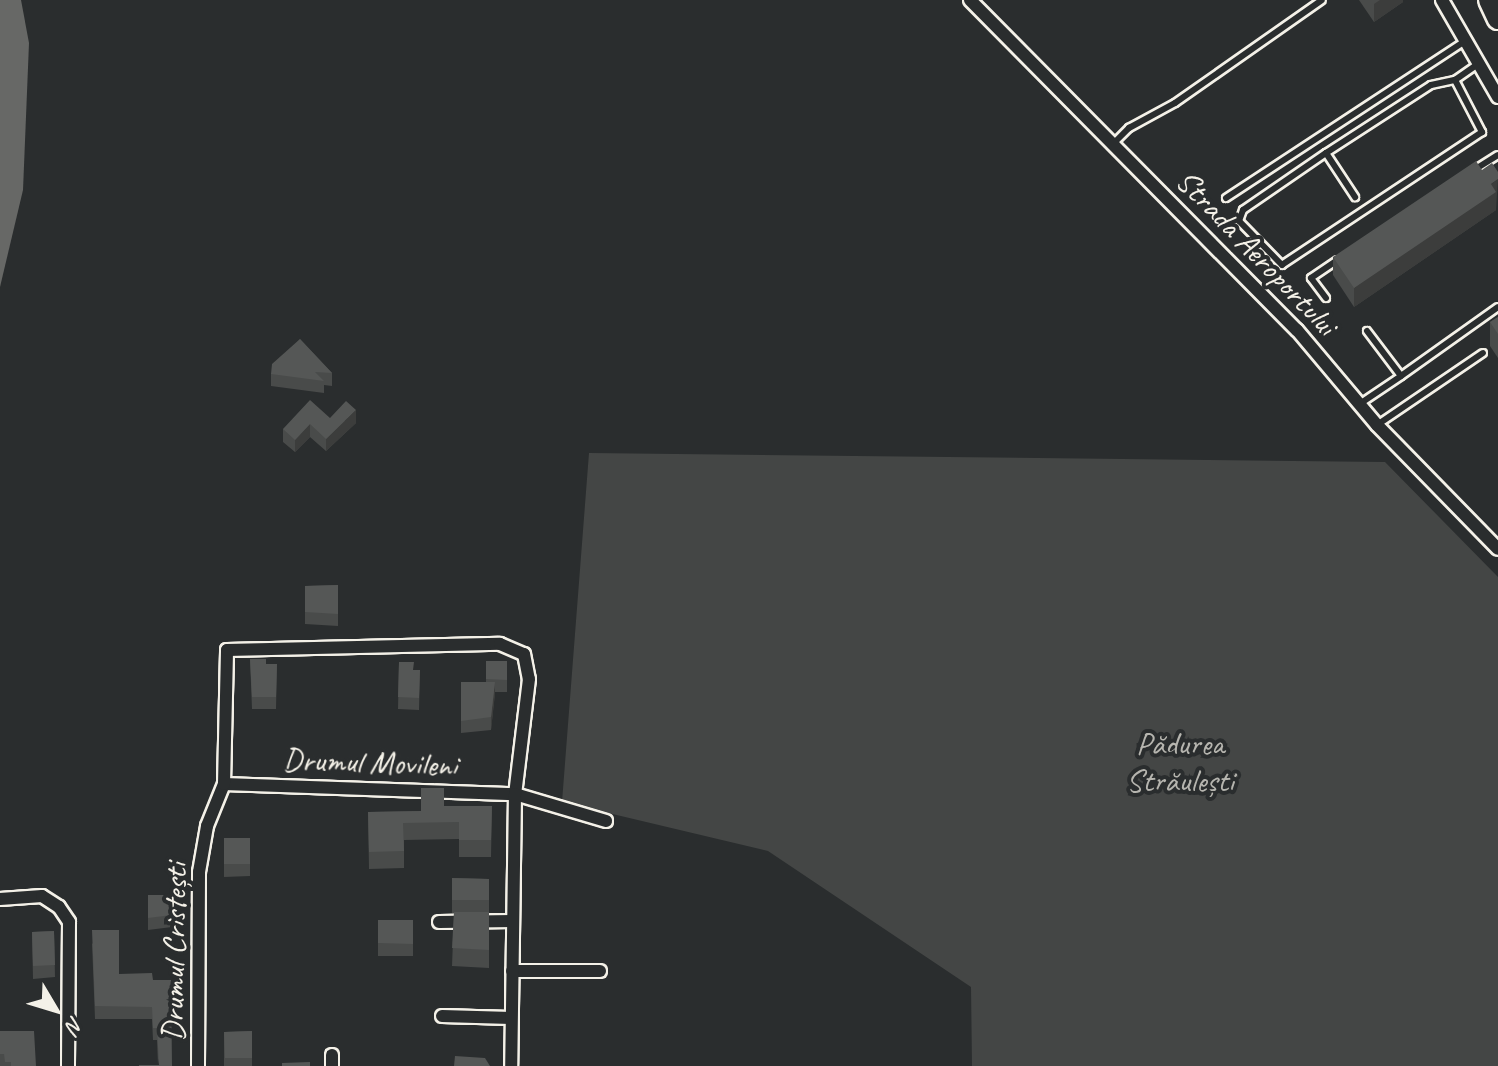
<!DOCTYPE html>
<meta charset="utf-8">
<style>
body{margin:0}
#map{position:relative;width:1498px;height:1066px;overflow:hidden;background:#2a2d2e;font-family:Caveat,sans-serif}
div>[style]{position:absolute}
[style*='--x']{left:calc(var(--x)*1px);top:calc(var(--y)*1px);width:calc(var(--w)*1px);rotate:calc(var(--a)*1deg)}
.green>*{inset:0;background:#444645}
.water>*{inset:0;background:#676866}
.roads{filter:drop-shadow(2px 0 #f4f1e8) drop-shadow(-2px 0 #f4f1e8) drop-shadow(0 2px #f4f1e8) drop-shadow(0 -2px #f4f1e8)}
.service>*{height:6px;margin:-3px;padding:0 3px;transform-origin:3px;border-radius:3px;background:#2a2d2e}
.minor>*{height:12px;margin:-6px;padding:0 6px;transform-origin:6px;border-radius:6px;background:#2a2d2e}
.primary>*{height:20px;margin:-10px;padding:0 10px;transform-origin:10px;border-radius:10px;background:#2a2d2e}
.wall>*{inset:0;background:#494b4a}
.shaded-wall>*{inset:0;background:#3c3d3c}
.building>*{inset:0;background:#555756}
span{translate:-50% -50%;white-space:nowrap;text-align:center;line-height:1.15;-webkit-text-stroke:8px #2a2d2e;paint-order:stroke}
.street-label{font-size:32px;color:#f4f1e8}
.park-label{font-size:32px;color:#b6b5af}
.north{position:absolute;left:16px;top:970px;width:80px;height:80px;-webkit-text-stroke:6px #2a2d2e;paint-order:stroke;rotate:128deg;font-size:22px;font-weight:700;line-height:32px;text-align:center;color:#f4f1e8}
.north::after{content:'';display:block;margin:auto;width:28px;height:36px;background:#f4f1e8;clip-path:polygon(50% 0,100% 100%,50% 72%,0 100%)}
</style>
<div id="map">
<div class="green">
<div style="clip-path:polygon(589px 453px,1385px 462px,1498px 577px,1498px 1066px,972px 1066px,971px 987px,768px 851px,562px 802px)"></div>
</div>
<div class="water">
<div style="clip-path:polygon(0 0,21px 0,29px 43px,23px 190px,0 287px)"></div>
</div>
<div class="roads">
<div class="service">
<div style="--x:1455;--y:80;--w:59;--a:62.6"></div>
<div style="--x:1482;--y:132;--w:240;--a:146.4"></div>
<div style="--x:1282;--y:265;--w:62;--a:-134.3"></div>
<div style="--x:1239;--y:221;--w:12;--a:-70"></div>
<div style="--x:1243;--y:210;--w:101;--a:-34.5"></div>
<div style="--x:1326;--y:153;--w:125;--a:-32.9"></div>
<div style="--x:1431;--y:85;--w:25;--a:-12"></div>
<div style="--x:1455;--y:80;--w:28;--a:-35"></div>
<div style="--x:1113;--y:144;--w:23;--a:-45"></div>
<div style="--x:1129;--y:128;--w:52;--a:-28.5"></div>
<div style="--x:1175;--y:103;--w:179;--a:-35"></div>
<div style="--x:1326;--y:153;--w:53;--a:56.6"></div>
<div style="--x:1474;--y:170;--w:28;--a:-32"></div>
<div style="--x:1226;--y:198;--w:286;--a:-33.3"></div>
<div style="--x:1326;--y:298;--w:25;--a:-127"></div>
<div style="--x:1311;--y:278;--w:32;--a:-34"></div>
<div style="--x:1367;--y:331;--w:56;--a:52.9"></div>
<div style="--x:1401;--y:376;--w:119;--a:-35.4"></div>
<div style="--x:1361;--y:403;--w:48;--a:-34"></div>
<div style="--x:1377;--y:425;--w:128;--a:-34.2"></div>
</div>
<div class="minor">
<div style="--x:970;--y:0;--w:465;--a:45.3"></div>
<div style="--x:1297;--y:330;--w:124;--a:49.9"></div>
<div style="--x:1377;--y:425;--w:173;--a:45.7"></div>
<div style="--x:1442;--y:0;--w:112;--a:60"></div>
<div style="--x:224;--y:784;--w:291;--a:2"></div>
<div style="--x:515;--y:794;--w:95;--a:16.5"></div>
<div style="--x:0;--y:899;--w:42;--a:-4.1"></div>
<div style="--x:42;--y:896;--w:20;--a:33"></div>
<div style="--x:59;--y:907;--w:18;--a:56"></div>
<div style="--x:69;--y:922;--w:144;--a:90.4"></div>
<div style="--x:439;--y:922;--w:74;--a:-0.8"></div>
<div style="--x:512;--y:971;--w:88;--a:0"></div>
<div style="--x:442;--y:1016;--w:69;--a:1.7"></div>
<div style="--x:332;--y:1055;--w:11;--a:90"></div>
<div style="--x:198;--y:1066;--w:194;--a:-89.7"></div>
<div style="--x:199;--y:872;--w:47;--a:-80.1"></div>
<div style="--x:207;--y:826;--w:45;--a:-68"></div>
<div style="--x:224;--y:784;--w:134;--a:-88.7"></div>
<div style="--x:227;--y:650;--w:273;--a:-1.3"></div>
<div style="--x:500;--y:644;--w:26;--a:23"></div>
<div style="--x:524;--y:654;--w:25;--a:79"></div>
<div style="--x:529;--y:679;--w:116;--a:96.9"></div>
<div style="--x:515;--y:794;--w:272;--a:90.8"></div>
</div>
<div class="primary">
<div style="--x:1489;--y:0;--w:21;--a:65"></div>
</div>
</div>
<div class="wall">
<div style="clip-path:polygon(1359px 0,1403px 0,1403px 2px,1374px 22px)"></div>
<div style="clip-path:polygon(1496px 198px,1496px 210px,1354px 307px,1333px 275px,1333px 257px)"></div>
<div style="clip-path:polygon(1498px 317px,1498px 358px,1490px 346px,1490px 322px)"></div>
<div style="clip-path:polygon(300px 339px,332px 373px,332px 386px,324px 385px,324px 393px,271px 386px,271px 374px)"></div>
<div style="clip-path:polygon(330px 418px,356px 423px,326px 451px,310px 437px,295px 452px,283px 442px,283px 429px)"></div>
<div style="clip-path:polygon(338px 585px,338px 626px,305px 624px,305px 586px)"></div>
<div style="clip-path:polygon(250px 659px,266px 664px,277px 664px,276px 709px,252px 709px)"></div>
<div style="clip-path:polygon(486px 661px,507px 661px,507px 692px,495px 692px,491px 730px,461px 733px,461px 682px,486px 682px)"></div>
<div style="clip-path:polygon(399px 662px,413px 670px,420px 670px,419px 710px,398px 709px)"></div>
<div style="clip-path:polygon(444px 806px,492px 806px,491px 857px,459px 857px,459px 839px,404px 840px,404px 868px,369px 869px,368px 812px,421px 811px)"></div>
<div style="clip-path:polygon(224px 838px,250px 838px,250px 876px,224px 877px)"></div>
<div style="clip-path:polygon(452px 878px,489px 879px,489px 968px,452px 966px,454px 913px,452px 913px)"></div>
<div style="clip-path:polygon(148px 895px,172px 895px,172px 927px,148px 930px)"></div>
<div style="clip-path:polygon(378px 920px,413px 920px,413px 956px,378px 956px)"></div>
<div style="clip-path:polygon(54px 931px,55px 977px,33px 979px,32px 932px)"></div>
<div style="clip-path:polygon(92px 943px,119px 974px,153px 980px,171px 980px,158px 1065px,157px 1040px,153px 1040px,152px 1019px,95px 1019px)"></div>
<div style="clip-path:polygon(0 1031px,36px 1066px,0 1066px)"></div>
<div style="clip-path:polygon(252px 1031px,252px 1066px,224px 1066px,224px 1032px)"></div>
</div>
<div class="shaded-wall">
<div style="clip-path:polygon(1380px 0,1403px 0,1403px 2px,1374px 22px,1374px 4px)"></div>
<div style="clip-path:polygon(1498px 179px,1496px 210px,1354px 307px,1354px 288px)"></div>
<div style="clip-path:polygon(356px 410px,356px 423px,326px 451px,326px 439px)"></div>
<div style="clip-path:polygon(310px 424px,310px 437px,295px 452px,295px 440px)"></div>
<div style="clip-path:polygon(495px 682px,495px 694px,491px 730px,491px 717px)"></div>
</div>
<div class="building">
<div style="clip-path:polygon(1476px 161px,1482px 170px,1492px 163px,1498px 172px,1498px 179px,1491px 184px,1496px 192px,1354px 288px,1333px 257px)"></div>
<div style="clip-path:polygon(1498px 317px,1498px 334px,1490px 322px)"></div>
<div style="clip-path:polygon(300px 339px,332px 373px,315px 372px,324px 381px,271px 374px,272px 364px)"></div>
<div style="clip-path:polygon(310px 400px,330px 418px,346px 401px,356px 410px,326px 439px,310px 424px,295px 440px,283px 429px)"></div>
<div style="clip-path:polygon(338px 585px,338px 614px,305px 612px,305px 586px)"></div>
<div style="clip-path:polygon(250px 659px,266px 659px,266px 664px,277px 664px,276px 697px,252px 697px)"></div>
<div style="clip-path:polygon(486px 661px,507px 661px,507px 680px,486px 679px)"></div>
<div style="clip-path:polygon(399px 662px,414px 662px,413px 670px,420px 670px,419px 698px,398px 697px)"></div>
<div style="clip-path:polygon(461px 682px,495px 682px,491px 717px,461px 721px)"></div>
<div style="clip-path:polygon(421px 788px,444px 788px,444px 806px,492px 806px,491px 840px,459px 840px,459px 822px,403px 823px,404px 851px,369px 852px,368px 812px,421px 811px)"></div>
<div style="clip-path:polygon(224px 838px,250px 838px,250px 864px,224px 864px)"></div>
<div style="clip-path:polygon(452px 878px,489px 879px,489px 900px,452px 900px)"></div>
<div style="clip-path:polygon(148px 895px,172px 895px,172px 915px,148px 918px)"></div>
<div style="clip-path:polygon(454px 912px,489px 912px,489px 950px,452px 948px)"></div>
<div style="clip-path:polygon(378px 920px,413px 920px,413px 944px,378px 943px)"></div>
<div style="clip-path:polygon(92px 930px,119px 930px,119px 974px,152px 973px,153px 980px,171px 980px,172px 1066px,139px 1066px,139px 1065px,159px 1065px,157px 1028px,153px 1028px,152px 1007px,95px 1006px)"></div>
<div style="clip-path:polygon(54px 931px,55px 965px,33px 966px,32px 932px)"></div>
<div style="clip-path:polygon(0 1031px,34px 1031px,36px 1066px,11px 1066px,11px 1062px,5px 1062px,4px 1054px,0 1054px)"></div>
<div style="clip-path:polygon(252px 1031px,252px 1058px,225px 1058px,224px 1032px)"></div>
<div style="clip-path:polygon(455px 1056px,485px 1058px,490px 1066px,454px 1066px)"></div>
<div style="clip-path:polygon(310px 1062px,310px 1066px,282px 1066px,282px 1063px)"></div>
</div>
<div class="street-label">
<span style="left:1256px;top:253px;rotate:46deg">Strada Aeroportului</span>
<span style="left:370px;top:763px;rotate:2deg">Drumul Movileni</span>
<span style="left:175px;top:952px;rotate:-89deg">Drumul Cristești</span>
</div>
<div class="park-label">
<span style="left:1180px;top:763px">Pădurea<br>Străulești</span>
</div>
<div class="north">N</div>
</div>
